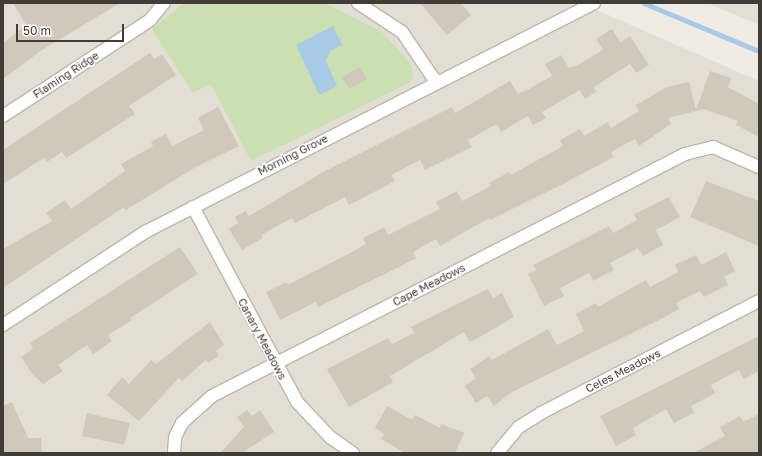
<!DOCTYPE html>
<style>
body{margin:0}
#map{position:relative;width:762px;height:456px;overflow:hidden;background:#f0ece4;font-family:"Golos Text",sans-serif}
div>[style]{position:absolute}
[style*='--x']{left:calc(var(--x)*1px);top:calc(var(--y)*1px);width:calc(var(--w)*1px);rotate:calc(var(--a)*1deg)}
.residential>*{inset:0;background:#e3ded3}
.green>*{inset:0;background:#cae0b1}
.water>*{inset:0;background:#a7cbe6}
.stream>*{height:4.5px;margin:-2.25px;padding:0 2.25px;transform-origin:2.25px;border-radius:2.25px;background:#a7cbe6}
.building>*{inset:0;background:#d0c8bb}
.roads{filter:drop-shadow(1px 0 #bdb7ab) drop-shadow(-1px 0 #bdb7ab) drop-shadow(0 1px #bdb7ab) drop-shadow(0 -1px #bdb7ab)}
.minor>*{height:12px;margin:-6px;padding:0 6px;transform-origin:6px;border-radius:6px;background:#fff}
span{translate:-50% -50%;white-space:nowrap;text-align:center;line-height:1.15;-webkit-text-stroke:3.5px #fff;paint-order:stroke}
.street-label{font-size:11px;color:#413c35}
.frame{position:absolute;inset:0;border:4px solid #413c35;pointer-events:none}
.scale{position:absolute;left:16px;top:24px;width:108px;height:18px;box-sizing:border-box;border:2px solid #413c35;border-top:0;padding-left:5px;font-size:12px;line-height:14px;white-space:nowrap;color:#413c35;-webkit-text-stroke:3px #fff;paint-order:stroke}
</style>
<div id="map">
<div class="residential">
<div style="clip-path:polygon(3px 3px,581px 3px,759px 81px,759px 453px,3px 453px)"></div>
<div style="clip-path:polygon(707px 3px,759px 3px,759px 25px)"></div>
</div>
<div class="green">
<div style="clip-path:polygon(184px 3px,324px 3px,381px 31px,411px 64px,413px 76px,411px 82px,251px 161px,214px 90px,210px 84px,193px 93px,152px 29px)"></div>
</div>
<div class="water">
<div style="clip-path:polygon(333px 26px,342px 45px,330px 51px,326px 61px,337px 86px,319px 95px,296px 45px)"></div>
</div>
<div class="stream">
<div style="--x:644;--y:3;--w:125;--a:22.7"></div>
</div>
<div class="building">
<div style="clip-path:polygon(13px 3px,120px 3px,42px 50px,3px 79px,3px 43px,26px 25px)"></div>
<div style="clip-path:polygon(420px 3px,461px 3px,471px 15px,447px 35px)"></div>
<div style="clip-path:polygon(612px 29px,620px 42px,630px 36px,649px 65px,636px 73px,630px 64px,594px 87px,596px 92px,585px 99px,580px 90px,542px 112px,546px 118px,533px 125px,528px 116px,501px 132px,497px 124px,468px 140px,472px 147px,425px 170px,420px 160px,391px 175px,395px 181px,349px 205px,345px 197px,295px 223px,292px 218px,261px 235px,263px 238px,242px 250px,229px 229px,238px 223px,235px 217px,246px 211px,249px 216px,325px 171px,452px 107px,455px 113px,510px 81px,518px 94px,529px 89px,552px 76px,545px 64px,561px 55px,569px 68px,580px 64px,603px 50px,596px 39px)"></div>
<div style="clip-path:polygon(150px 53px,154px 59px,162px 54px,176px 75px,129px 106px,135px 114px,66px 158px,62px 152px,47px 162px,44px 158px,3px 184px,3px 150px)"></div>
<div style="clip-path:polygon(360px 67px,367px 79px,349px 89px,342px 77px)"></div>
<div style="clip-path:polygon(710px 71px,731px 78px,728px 87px,759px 104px,759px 137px,736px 125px,738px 121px,704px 109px,668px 118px,671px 124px,639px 146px,635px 139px,611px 152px,614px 157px,563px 184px,490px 220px,489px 218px,440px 246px,436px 239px,413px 252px,416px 258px,403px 265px,318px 307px,316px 302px,280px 320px,266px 292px,287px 282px,288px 285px,350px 253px,366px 244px,363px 238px,384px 227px,388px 235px,440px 209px,436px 202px,457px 191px,462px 201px,491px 186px,489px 183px,509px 172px,511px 175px,563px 146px,560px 140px,580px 129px,584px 136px,608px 122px,611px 128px,639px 111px,636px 105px,667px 87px,689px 82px,696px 110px)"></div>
<div style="clip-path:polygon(218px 107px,239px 146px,194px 168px,126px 210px,124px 207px,3px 288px,3px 249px,52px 221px,46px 213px,65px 200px,71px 209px,125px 171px,121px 164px,153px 146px,151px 142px,166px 134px,172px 146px,204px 130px,198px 118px)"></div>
<div style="clip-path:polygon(706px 181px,759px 201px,759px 246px,690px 217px)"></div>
<div style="clip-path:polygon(669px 197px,680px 217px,656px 230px,663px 245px,643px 256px,638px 248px,610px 263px,614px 270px,593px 281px,589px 273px,560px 288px,564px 296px,544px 306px,528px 274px,536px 270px,533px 265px,609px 226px,613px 233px,637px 220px,634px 214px)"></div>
<div style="clip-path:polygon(180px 247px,198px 274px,130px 318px,132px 320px,108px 335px,112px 341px,93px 354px,87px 345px,58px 365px,63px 371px,43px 384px,33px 375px,21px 357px,33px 349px,30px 343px)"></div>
<div style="clip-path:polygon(726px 252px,735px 271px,724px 277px,728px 285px,704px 297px,700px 291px,676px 303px,679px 309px,665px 317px,512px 392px,494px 406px,487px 396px,476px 403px,465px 386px,476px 378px,470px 369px,489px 356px,492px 360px,548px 329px,557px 345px,584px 331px,576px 314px,596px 303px,598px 307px,646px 280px,650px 287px,678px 272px,675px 265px,696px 255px,701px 265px)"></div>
<div style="clip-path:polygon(488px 289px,493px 298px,502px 293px,514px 317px,473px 341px,469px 341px,464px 332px,390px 376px,393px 382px,349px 407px,327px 369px,388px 338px,392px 344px,414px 333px,411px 327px)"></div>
<div style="clip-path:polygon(210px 322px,224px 345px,216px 351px,219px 356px,208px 363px,206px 360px,182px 381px,179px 378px,139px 421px,107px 395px,122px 377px,129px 384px,151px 360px,156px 364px)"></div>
<div style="clip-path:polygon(759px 336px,759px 371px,744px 379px,739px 370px,711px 385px,715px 393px,691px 406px,694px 413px,674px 423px,666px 409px,633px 428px,636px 435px,616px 446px,600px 416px)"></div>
<div style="clip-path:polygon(12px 402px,28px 438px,41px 438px,42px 453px,3px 453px,3px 406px)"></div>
<div style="clip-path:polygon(387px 406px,412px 420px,415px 415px,440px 428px,441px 424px,464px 433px,455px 453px,405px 453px,381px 439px,384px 434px,375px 428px)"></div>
<div style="clip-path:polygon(247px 410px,252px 416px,260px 410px,274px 432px,242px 453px,220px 453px,244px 427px,237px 417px)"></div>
<div style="clip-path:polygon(87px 413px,130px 423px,124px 445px,82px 436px)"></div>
<div style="clip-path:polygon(759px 414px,759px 453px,693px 453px,725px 436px,720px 427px,740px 416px,743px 422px)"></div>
</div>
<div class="roads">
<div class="minor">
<div style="--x:358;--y:3;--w:53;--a:33.4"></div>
<div style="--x:402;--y:32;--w:60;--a:55.8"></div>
<div style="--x:3;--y:116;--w:176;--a:-33.1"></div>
<div style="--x:150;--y:20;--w:22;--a:-51"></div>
<div style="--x:193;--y:207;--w:221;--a:61.9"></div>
<div style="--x:297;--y:402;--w:48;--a:46.7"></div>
<div style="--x:330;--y:437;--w:28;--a:35"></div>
<div style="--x:3;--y:325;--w:170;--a:-33.2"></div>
<div style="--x:145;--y:232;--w:504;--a:-27.02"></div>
<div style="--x:174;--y:453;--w:16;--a:-86"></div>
<div style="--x:175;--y:437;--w:16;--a:-63"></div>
<div style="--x:182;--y:423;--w:40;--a:-42"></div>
<div style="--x:212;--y:396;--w:531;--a:-27.1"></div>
<div style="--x:685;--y:154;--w:29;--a:-14"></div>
<div style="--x:713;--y:147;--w:50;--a:23.5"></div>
<div style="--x:497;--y:453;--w:34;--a:-50"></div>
<div style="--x:519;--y:427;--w:26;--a:-32"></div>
<div style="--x:541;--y:413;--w:245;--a:-27.2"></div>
</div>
</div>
<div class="street-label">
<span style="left:66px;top:75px;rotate:-33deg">Flaming Ridge</span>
<span style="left:293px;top:155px;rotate:-27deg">Morning Grove</span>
<span style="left:429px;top:285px;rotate:-27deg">Cape Meadows</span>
<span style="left:262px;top:339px;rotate:62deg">Canary Meadows</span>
<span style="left:623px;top:371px;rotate:-27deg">Celes Meadows</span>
</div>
<div class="frame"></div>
<div class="scale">50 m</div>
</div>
